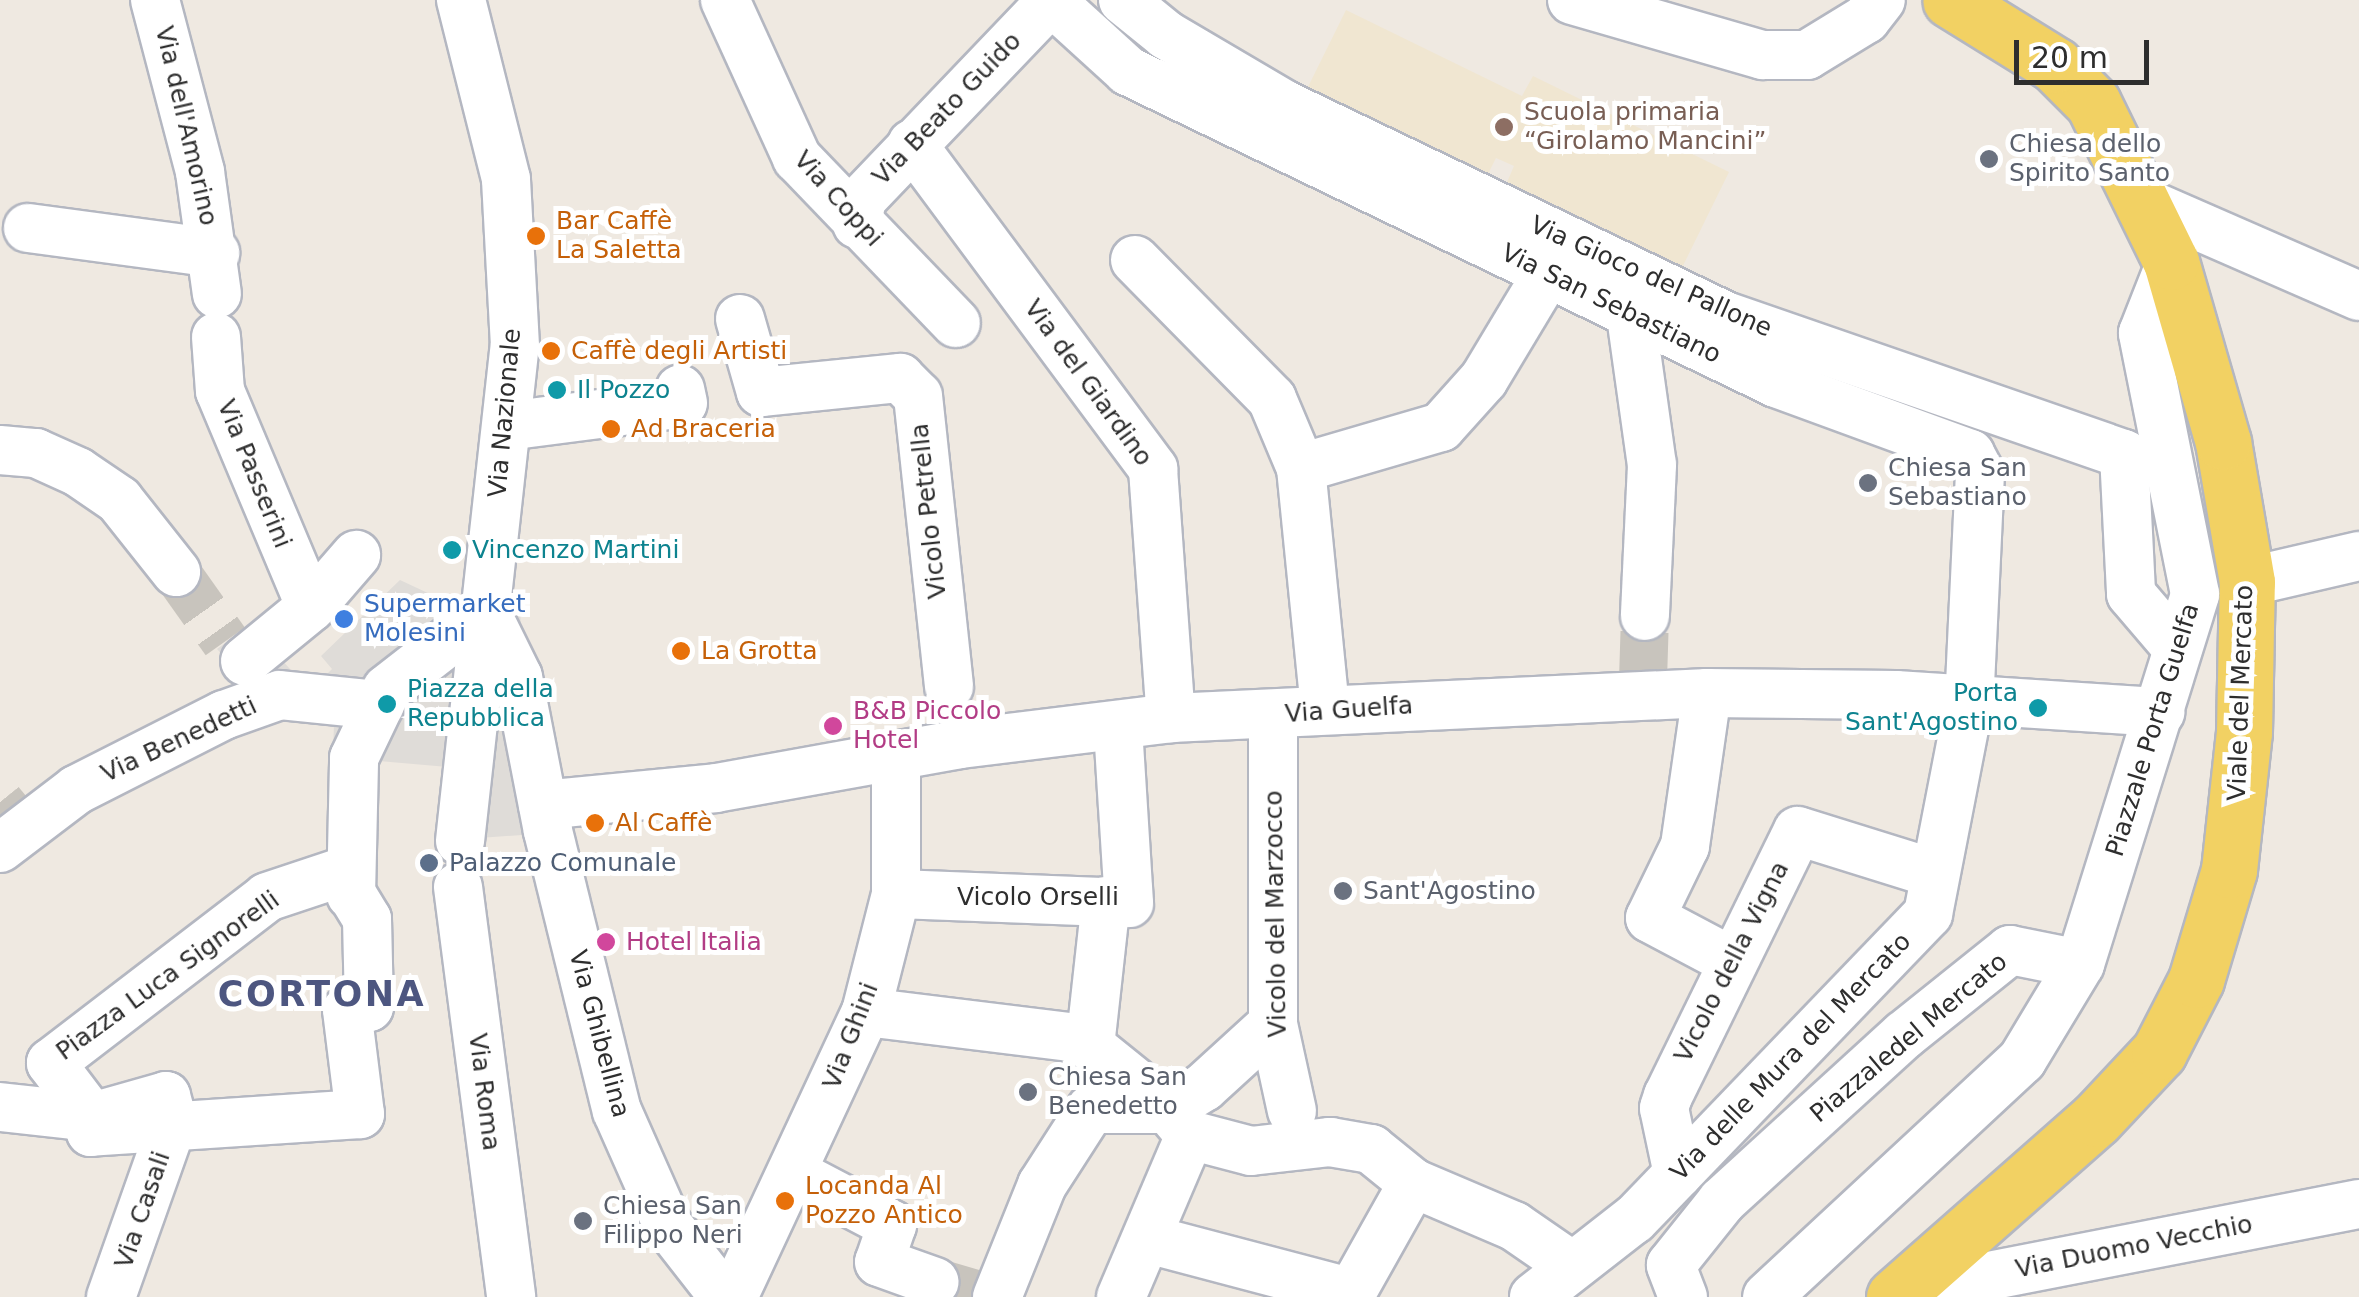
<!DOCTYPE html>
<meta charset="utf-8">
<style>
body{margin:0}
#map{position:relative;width:2359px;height:1297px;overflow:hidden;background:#efe9e1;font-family:"DejaVu Sans",sans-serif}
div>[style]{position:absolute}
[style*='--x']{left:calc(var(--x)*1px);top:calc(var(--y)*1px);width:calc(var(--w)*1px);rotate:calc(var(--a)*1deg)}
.education>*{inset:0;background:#f0e6d1}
.plaza>*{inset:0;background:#dfdcd8}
.minor-tunnel>*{height:48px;margin-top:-24px;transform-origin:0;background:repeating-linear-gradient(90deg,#c8c4bd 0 48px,transparent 0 72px)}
.roads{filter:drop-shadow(2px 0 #b4b7c1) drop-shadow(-2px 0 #b4b7c1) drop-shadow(0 2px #b4b7c1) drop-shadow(0 -2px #b4b7c1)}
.minor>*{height:48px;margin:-24px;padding:0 24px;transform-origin:24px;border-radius:24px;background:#fff}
.major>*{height:55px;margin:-27.5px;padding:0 27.5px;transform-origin:27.5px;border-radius:27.5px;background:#f2d163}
.dots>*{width:28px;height:28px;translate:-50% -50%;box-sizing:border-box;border:5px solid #fff;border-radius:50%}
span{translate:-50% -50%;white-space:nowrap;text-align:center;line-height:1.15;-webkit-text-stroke:10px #fff;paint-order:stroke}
.street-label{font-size:25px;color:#2e2e2e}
.education-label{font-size:25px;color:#785e54}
.left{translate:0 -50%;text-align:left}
.worship-label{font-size:25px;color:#5b616d}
.food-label{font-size:25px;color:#c56008}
.culture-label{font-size:25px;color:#0d838f}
.right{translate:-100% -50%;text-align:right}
.shop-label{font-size:25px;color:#366cbe}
.hotel-label{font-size:25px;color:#b23c85}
.service-label{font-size:25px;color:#4e5e75}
.district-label{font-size:35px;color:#4d5680;font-weight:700;letter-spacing:2.5px}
.scale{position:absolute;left:2014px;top:40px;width:135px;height:45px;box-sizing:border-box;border:5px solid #2e2e2e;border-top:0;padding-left:12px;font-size:30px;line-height:35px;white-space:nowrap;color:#2e2e2e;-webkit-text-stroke:8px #fff;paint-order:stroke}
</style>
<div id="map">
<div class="education">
<div style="clip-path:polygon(1346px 10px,1522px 96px,1533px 76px,1729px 172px,1675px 282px,1601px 246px,1607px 231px,1589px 223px,1582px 236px,1501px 196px,1514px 166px,1496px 158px,1484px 182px,1304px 95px)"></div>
</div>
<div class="plaza">
<div style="clip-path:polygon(400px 580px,447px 602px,520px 612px,536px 834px,451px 840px,448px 767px,333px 757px,334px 723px,263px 720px,255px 692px,217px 649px,250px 625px,310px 691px,332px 669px,321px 656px)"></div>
</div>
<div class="minor-tunnel">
<div style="--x:176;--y:572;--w:85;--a:54.6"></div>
<div style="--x:1643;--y:680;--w:64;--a:-88.2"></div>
<div style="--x:0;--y:802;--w:22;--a:51"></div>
<div style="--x:935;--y:1282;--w:53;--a:16.4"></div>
</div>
<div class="roads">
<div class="minor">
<div style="--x:155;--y:0;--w:178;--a:75.3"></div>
<div style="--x:200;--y:172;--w:123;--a:82.1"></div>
<div style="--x:725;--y:0;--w:174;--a:65.5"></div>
<div style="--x:797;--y:158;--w:229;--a:46.1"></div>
<div style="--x:1050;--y:0;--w:105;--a:42.3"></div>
<div style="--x:1128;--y:71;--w:719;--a:25.71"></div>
<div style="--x:1776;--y:383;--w:207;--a:20.1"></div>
<div style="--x:1970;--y:454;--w:21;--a:62"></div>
<div style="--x:1980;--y:473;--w:230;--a:92.7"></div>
<div style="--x:1969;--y:703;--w:215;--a:101"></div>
<div style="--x:1928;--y:914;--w:424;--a:133.9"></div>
<div style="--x:1634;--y:1219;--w:127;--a:142"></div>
<div style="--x:1123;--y:0;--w:55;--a:39.1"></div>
<div style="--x:1166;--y:35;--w:138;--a:30.5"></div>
<div style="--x:1285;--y:105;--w:491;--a:25.6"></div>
<div style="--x:1728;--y:317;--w:419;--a:19.1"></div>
<div style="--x:2124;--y:454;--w:140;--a:87.1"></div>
<div style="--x:2131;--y:594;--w:72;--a:49.5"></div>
<div style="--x:1572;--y:0;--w:199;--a:16.1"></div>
<div style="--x:1763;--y:55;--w:44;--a:0"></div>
<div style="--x:1807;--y:55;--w:69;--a:-31.4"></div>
<div style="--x:1866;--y:19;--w:24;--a:-52"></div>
<div style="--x:912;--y:144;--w:405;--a:53.4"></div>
<div style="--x:1153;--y:469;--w:250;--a:85.9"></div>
<div style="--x:2146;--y:203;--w:232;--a:23.6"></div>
<div style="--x:857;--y:224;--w:25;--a:-79"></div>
<div style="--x:862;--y:199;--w:274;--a:-46.3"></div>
<div style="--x:28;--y:228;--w:189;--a:7.6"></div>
<div style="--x:1135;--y:260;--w:195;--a:45.4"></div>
<div style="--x:1272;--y:399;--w:75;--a:67.2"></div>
<div style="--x:1301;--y:468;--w:243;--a:84.3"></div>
<div style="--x:1631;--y:316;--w:150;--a:82"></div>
<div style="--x:1652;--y:465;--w:151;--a:92.7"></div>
<div style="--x:740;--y:319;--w:76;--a:74"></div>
<div style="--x:761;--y:392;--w:140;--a:-5.8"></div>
<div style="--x:900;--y:378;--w:25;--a:45"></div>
<div style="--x:918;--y:396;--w:292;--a:83.9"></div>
<div style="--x:216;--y:337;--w:54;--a:85.8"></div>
<div style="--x:220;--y:391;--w:234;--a:67.2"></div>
<div style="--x:507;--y:426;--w:177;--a:-7.4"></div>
<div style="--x:683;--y:403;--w:14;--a:-102"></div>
<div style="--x:0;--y:450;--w:36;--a:5"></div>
<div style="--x:36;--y:453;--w:46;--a:24.3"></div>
<div style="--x:78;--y:472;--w:50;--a:34.3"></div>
<div style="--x:119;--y:500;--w:92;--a:51.6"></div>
<div style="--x:1301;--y:468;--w:146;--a:-16.3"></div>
<div style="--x:1441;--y:427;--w:64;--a:-48.1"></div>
<div style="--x:1484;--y:379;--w:122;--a:-59"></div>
<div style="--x:2247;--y:582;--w:115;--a:-13.1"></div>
<div style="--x:486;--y:612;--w:72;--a:63.8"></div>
<div style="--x:518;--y:677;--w:157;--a:79"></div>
<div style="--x:548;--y:831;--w:288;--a:76.2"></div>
<div style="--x:617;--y:1111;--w:124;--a:66.1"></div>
<div style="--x:667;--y:1224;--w:93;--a:52"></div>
<div style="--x:245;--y:661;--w:85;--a:-39.3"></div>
<div style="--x:311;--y:607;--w:69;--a:-49.1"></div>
<div style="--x:1707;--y:693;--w:155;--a:98.2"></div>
<div style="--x:1685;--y:846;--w:80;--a:115.9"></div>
<div style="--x:1650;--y:918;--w:94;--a:27.9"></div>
<div style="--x:1273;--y:716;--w:308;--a:90"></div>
<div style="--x:1273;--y:1024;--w:89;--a:77.7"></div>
<div style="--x:543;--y:805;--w:174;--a:-5.6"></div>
<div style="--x:716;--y:788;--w:248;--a:-10.2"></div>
<div style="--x:960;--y:744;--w:213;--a:-7"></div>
<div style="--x:1171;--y:718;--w:537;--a:-2.67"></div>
<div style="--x:1707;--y:693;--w:189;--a:0.6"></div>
<div style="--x:1896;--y:695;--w:265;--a:3.7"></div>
<div style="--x:460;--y:841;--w:498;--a:-83.7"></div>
<div style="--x:515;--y:346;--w:167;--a:-93.1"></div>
<div style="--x:506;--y:179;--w:185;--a:-104.1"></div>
<div style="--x:0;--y:848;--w:96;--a:-37.3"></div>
<div style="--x:76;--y:790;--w:166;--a:-26.9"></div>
<div style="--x:224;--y:715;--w:59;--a:-19.7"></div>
<div style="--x:280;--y:695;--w:100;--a:5.8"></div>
<div style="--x:339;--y:873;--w:54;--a:58.7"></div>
<div style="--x:367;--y:919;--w:88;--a:88.7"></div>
<div style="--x:369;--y:1007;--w:22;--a:172"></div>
<div style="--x:347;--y:1010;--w:105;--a:82.9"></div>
<div style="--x:360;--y:1114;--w:270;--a:176.2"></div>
<div style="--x:91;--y:1132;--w:15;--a:-86"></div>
<div style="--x:92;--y:1117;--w:68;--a:-127.2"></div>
<div style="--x:51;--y:1063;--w:272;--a:-37.5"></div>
<div style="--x:267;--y:897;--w:76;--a:-18.4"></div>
<div style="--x:458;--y:887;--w:413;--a:82.6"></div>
<div style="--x:896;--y:894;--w:233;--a:2.2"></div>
<div style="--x:1129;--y:903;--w:176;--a:-93.6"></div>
<div style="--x:351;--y:895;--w:137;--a:-88.7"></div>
<div style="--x:354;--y:758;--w:76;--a:-64.4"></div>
<div style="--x:387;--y:689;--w:125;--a:-37.9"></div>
<div style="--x:2080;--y:964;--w:387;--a:-72.7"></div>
<div style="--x:2195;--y:594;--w:266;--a:-101.3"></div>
<div style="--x:2143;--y:333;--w:76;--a:-68.5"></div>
<div style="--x:866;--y:1012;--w:205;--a:7"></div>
<div style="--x:1069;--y:1037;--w:23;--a:23"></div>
<div style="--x:1090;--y:1046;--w:146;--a:-83.7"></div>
<div style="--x:1090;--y:1046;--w:100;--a:38.9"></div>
<div style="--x:1168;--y:1109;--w:42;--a:-31.4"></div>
<div style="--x:1204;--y:1087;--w:93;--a:-42.4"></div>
<div style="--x:0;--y:1107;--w:93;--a:6.2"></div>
<div style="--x:92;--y:1117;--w:77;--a:-15.8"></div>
<div style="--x:166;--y:1096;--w:27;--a:75"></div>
<div style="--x:173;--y:1122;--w:186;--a:109.5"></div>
<div style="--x:793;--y:1173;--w:112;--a:27.7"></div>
<div style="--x:892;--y:1225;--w:39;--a:109"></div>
<div style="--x:879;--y:1262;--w:59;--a:19.7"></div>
<div style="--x:1678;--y:1174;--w:67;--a:-102"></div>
<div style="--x:1664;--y:1108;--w:13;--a:-72"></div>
<div style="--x:1668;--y:1096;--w:295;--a:-63.9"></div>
<div style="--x:1798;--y:831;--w:141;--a:17.3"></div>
<div style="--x:1148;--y:1239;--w:211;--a:14.8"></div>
<div style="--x:1909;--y:1284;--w:59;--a:-3.9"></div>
<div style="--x:1968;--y:1280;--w:398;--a:-11"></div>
<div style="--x:733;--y:1297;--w:315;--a:-65"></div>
<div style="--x:866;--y:1012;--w:122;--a:-75.7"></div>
<div style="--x:896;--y:894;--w:138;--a:-90"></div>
<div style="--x:997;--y:1297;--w:121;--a:-68.1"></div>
<div style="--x:1042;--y:1185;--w:90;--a:-57.2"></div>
<div style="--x:1091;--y:1109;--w:77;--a:0"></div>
<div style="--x:1168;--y:1109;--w:34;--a:50"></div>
<div style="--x:1190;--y:1135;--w:63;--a:14.7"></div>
<div style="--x:1251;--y:1151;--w:80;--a:-6.5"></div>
<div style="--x:1330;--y:1142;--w:42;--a:9.7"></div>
<div style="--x:1371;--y:1149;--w:54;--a:39"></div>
<div style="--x:1413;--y:1183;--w:110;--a:23.1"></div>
<div style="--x:1514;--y:1226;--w:67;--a:34.6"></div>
<div style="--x:1121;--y:1297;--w:176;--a:-66.9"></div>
<div style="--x:1349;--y:1297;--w:131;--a:-60.7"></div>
<div style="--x:1683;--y:1297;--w:34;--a:-111"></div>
<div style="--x:1671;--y:1265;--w:82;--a:-51.4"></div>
<div style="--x:1722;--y:1201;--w:246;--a:-42.4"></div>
<div style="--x:1904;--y:1035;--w:136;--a:-38.7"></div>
<div style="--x:2010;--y:950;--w:71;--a:11.3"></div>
<div style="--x:2080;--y:964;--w:112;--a:121.1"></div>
<div style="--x:2022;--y:1060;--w:348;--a:137.1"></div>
</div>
<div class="major">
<div style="--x:1894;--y:1297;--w:269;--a:-41.4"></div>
<div style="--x:2096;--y:1119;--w:92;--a:-46.8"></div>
<div style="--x:2159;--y:1052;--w:81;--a:-62.8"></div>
<div style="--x:2196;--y:980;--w:115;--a:-73.3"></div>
<div style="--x:2229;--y:870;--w:139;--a:-83.8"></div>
<div style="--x:2244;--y:732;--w:150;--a:-88.9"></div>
<div style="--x:2247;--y:582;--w:142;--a:-99.7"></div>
<div style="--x:2223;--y:442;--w:187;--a:-106.1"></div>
<div style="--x:2171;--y:262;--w:177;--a:-116.1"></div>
<div style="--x:2093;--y:103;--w:54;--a:-135"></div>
<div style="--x:2055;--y:65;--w:123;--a:-148.2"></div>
</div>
</div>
<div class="dots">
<div style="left:1504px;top:127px;background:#8d6e63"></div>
<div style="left:1989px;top:159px;background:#6b7280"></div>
<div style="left:536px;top:236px;background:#e8710a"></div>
<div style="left:551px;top:351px;background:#e8710a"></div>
<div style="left:557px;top:390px;background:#0f9aa8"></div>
<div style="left:611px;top:429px;background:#e8710a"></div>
<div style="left:1868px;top:483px;background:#6b7280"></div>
<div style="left:452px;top:550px;background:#0f9aa8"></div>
<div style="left:344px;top:619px;background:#3f7fe0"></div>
<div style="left:681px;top:651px;background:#e8710a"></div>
<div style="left:387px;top:704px;background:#0f9aa8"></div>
<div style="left:2038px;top:708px;background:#0f9aa8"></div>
<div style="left:833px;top:726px;background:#d1479c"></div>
<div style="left:595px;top:823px;background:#e8710a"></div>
<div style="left:429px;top:863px;background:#5c6f8a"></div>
<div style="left:1343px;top:891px;background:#6b7280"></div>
<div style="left:606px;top:942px;background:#d1479c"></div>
<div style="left:1028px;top:1092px;background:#6b7280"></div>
<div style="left:785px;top:1201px;background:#e8710a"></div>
<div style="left:583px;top:1221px;background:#6b7280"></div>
</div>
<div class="street-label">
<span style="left:947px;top:109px;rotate:-46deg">Via Beato Guido</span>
<span style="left:186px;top:126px;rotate:77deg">Via dell'Amorino</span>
<span style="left:838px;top:199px;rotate:48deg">Via Coppi</span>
<span style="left:1651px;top:277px;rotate:24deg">Via Gioco del Pallone</span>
<span style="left:1611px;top:304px;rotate:26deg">Via San Sebastiano</span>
<span style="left:1088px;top:383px;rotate:54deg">Via del Giardino</span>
<span style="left:505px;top:413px;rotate:-85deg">Via Nazionale</span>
<span style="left:254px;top:474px;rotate:68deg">Via Passerini</span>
<span style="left:929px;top:511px;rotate:-96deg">Vicolo Petrella</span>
<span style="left:2241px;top:693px;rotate:-88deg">Viale del Mercato</span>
<span style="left:1349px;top:710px;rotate:-4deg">Via Guelfa</span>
<span style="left:2153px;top:730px;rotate:-73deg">Piazzale Porta Guelfa</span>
<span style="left:179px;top:740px;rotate:-25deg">Via Benedetti</span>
<span style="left:1038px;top:897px">Vicolo Orselli</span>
<span style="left:1276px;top:914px;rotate:-91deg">Vicolo del Marzocco</span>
<span style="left:1732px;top:962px;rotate:-63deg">Vicolo della Vigna</span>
<span style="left:168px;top:976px;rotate:-36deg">Piazza Luca Signorelli</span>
<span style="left:599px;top:1034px;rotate:75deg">Via Ghibellina</span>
<span style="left:851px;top:1036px;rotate:-69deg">Via Ghini</span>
<span style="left:1909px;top:1038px;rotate:-40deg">Piazzaledel Mercato</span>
<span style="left:1791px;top:1057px;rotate:-46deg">Via delle Mura del Mercato</span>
<span style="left:484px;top:1092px;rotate:83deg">Via Roma</span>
<span style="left:143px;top:1210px;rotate:-71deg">Via Casali</span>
<span style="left:2134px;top:1247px;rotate:-11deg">Via Duomo Vecchio</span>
</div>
<div class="education-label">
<span class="left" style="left:1524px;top:127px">Scuola primaria<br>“Girolamo Mancini”</span>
</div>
<div class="worship-label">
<span class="left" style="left:2009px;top:159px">Chiesa dello<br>Spirito Santo</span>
<span class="left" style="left:1888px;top:483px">Chiesa San<br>Sebastiano</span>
<span class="left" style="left:1363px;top:891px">Sant'Agostino</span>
<span class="left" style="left:1048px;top:1092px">Chiesa San<br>Benedetto</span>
<span class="left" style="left:603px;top:1221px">Chiesa San<br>Filippo Neri</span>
</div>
<div class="food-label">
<span class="left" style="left:556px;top:236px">Bar Caffè<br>La Saletta</span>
<span class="left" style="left:571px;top:351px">Caffè degli Artisti</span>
<span class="left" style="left:631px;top:429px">Ad Braceria</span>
<span class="left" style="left:701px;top:651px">La Grotta</span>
<span class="left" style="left:615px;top:823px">Al Caffè</span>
<span class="left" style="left:805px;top:1201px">Locanda Al<br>Pozzo Antico</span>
</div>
<div class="culture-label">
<span class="left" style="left:577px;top:390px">Il Pozzo</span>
<span class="left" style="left:472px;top:550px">Vincenzo Martini</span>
<span class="left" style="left:407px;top:704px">Piazza della<br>Repubblica</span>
<span class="right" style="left:2018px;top:708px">Porta<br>Sant'Agostino</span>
</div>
<div class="shop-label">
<span class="left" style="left:364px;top:619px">Supermarket<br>Molesini</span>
</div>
<div class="hotel-label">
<span class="left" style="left:853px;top:726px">B&amp;B Piccolo<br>Hotel</span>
<span class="left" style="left:626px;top:942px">Hotel Italia</span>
</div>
<div class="service-label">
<span class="left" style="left:449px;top:863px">Palazzo Comunale</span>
</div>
<div class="district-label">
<span style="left:322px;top:994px">CORTONA</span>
</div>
<div class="scale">20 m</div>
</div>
